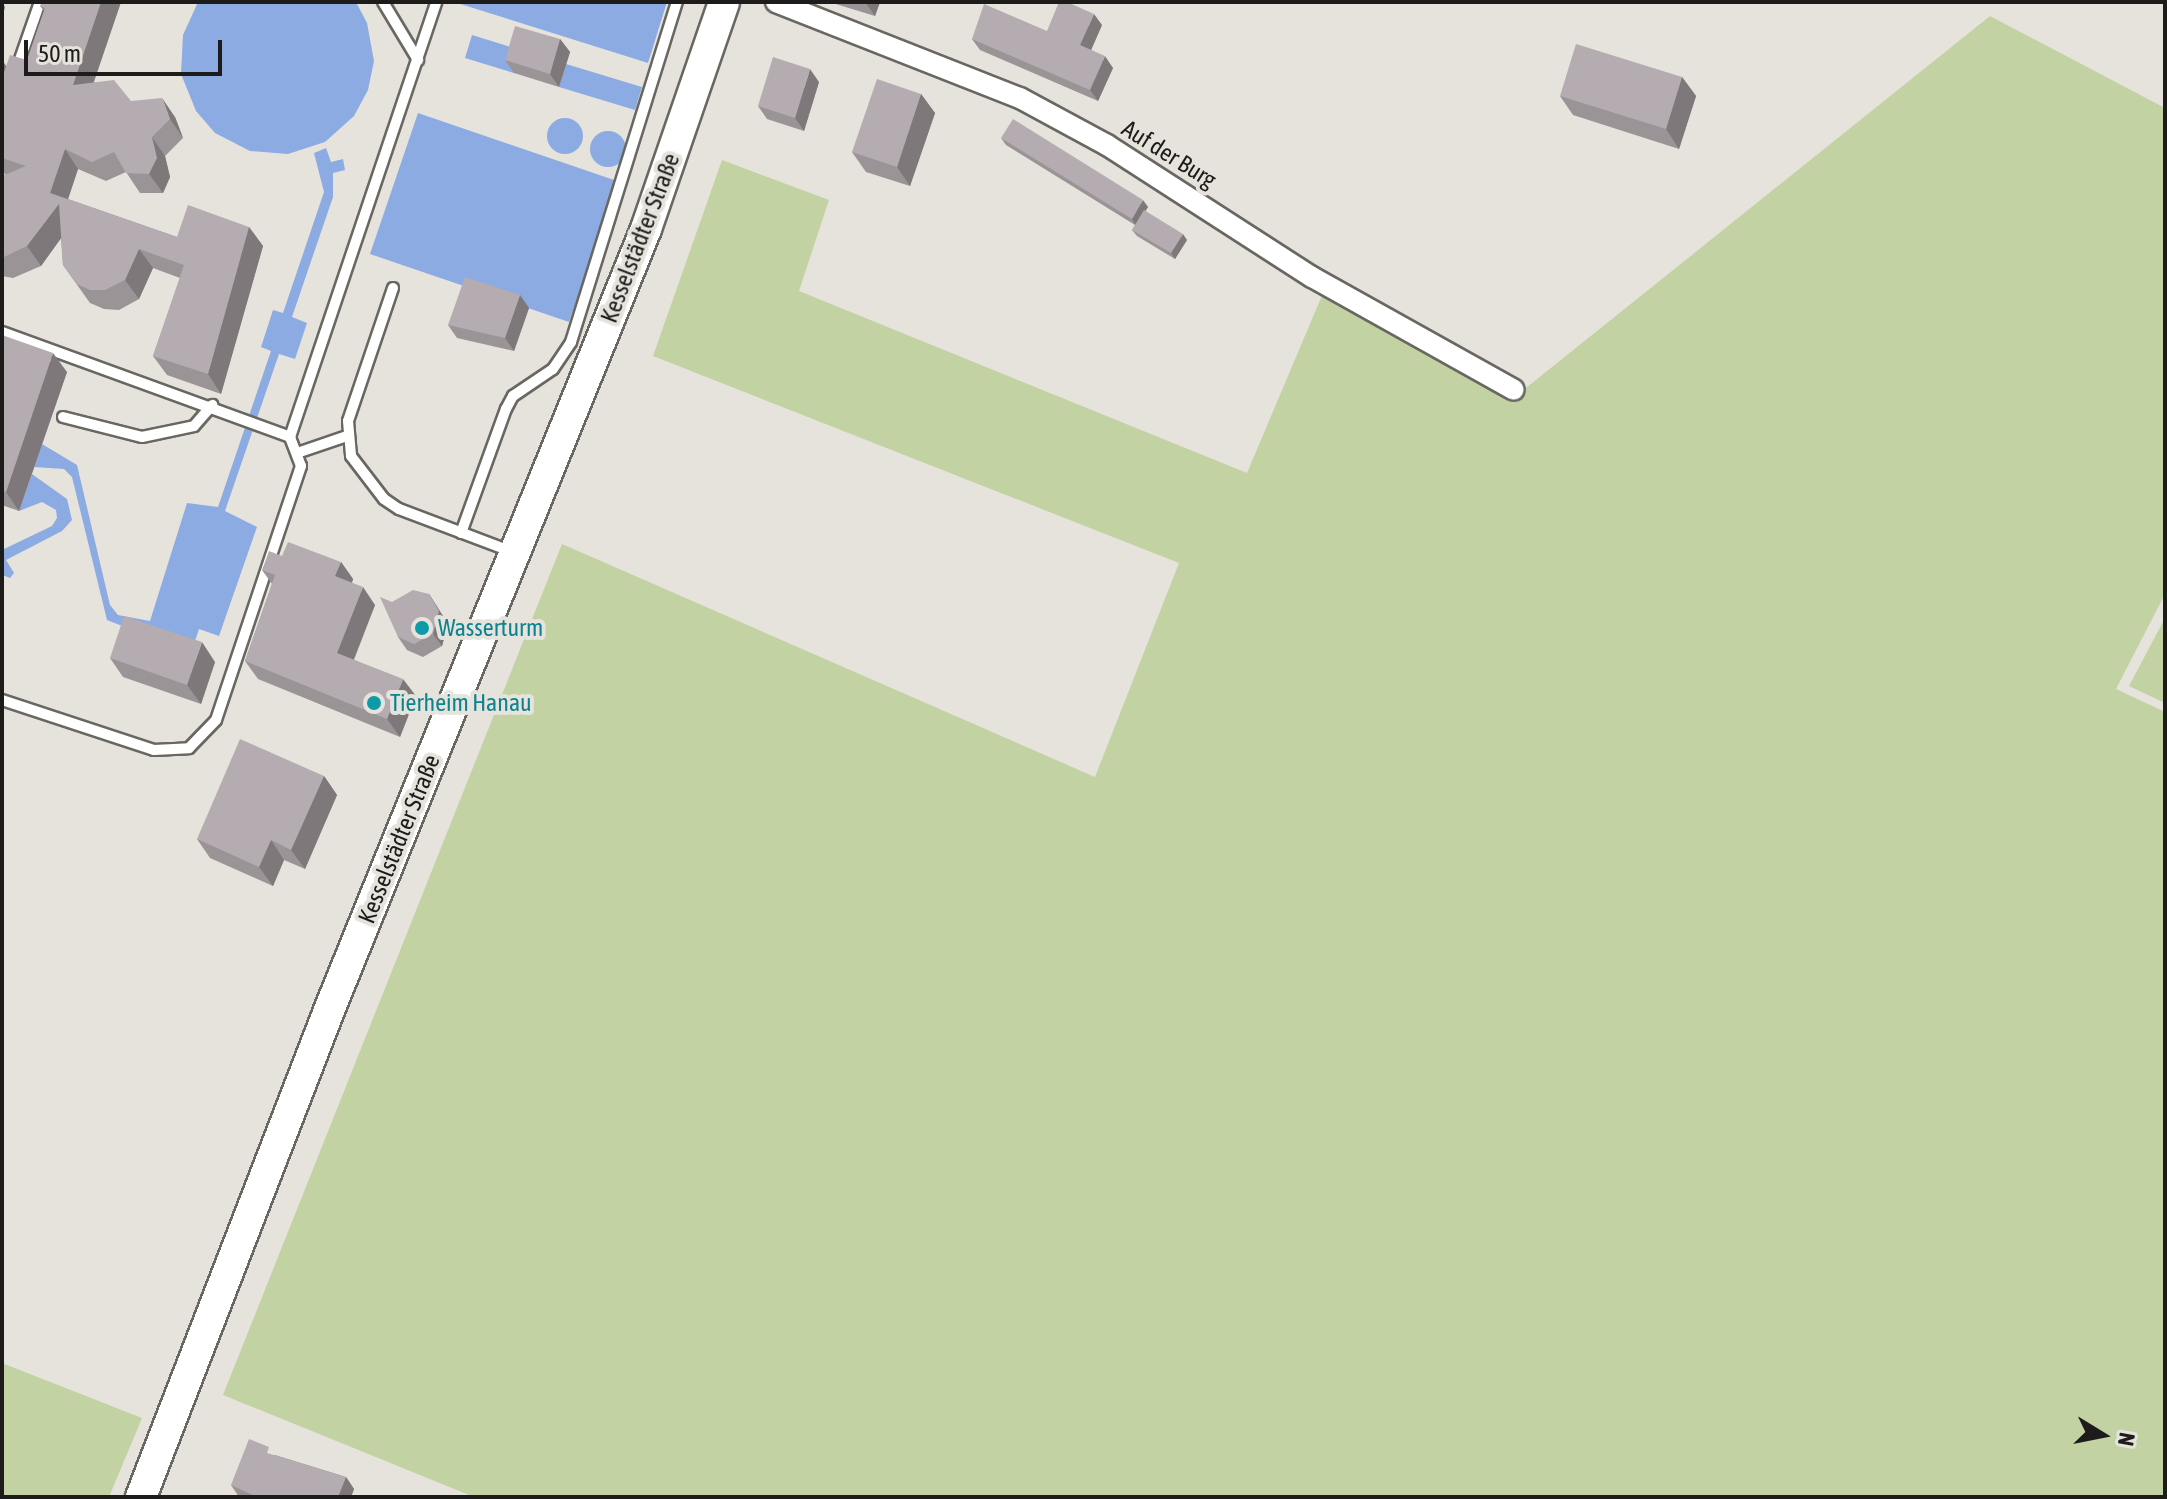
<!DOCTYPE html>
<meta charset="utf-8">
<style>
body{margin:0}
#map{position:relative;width:2167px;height:1499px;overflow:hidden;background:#e6e3dc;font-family:"Asap Condensed",sans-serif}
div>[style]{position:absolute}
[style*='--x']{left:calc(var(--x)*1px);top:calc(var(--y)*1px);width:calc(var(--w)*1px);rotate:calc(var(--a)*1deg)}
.green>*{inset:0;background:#c2d2a3}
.water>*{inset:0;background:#8babe2}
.round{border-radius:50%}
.roads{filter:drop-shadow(2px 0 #696761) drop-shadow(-2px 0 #696761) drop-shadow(0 2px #696761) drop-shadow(0 -2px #696761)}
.lane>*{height:10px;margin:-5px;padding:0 5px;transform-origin:5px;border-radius:5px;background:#fff}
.street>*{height:20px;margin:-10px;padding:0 10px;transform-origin:10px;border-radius:10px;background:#fff}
.secondary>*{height:30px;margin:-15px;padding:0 15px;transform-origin:15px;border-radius:15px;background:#fff}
.wall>*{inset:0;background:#9b9497}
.shaded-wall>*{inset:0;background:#7e787b}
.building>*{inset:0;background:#b4acb0}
.dots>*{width:22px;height:22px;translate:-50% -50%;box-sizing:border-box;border:4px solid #e6e3dc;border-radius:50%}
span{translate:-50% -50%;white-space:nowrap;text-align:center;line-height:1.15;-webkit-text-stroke:8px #e6e3dc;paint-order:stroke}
.street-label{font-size:24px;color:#1d1c1a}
.culture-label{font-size:24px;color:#0d838f}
.left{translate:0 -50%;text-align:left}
.frame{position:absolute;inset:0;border:4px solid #1d1c1a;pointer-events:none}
.north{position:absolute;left:2063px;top:1395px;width:80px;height:80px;-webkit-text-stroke:6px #e6e3dc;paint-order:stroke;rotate:100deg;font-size:22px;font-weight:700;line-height:32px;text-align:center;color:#1d1c1a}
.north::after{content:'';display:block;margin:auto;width:28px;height:36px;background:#1d1c1a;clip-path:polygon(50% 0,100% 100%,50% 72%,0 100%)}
.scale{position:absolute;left:24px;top:40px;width:198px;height:36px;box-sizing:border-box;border:4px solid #1d1c1a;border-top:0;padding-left:10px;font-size:24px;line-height:28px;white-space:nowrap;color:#1d1c1a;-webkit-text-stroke:6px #e6e3dc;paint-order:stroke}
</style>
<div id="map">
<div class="green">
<div style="clip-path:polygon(1990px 16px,2165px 108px,2165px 594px,2116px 689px,2165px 712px,2165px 1497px,474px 1497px,223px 1395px,562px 544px,1095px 777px,1179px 563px,653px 356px,722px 160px,829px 200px,799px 291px,1247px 473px,1326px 286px,1521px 392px)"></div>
<div style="clip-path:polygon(2165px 618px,2165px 703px,2129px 686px)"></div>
<div style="clip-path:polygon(2px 1363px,142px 1418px,109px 1497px,2px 1497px)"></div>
</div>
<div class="water">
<div style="clip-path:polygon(198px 2px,356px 2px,367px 23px,374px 61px,368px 90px,354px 116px,325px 142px,288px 154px,250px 151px,215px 133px,196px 111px,181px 74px,183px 35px)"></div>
<div style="clip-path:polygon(454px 2px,667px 2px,648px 63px)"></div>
<div style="clip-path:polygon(472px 35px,521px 50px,514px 73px,465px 58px)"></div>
<div style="clip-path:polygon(566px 64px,642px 87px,635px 110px,559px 87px)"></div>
<div style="clip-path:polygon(418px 113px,617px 181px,569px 322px,370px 254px)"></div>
<div class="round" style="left:547px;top:118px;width:36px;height:36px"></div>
<div class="round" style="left:590px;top:131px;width:36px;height:36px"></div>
<div style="clip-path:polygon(326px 148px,331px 162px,343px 159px,345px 170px,333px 173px,333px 197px,292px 317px,307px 323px,295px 359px,279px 354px,225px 511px,257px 527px,219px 636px,199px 629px,191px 653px,107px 620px,72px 477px,64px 469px,34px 467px,42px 444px,77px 465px,110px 605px,118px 615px,150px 621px,187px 503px,218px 507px,271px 351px,261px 347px,273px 310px,283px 313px,324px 192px,314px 153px)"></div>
<div style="clip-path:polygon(32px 474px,67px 499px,72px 520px,62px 531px,6px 560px,14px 573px,10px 578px,2px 575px,2px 550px,52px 526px,57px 518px,56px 510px,42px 502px,19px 511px)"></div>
</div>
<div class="roads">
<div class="lane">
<div style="--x:383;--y:2;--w:68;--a:58.9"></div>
<div style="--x:17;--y:68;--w:70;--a:-70.8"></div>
<div style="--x:393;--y:288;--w:140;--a:108.7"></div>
<div style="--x:348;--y:421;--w:35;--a:85"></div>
<div style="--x:351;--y:456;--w:54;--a:52.5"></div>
<div style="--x:384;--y:499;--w:18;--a:34"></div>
<div style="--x:399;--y:509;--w:122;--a:20.7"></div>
<div style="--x:2;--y:332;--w:307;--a:20"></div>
<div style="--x:63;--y:417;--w:81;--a:14.2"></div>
<div style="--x:142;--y:437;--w:53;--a:-11.9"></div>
<div style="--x:194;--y:426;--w:28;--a:-49"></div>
<div style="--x:300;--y:452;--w:50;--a:-18.8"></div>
<div style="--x:461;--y:533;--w:132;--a:-70.1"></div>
<div style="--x:506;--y:409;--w:15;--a:-62"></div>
<div style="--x:513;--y:396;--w:48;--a:-34"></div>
<div style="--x:553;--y:369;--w:32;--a:-56"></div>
<div style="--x:571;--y:342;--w:356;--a:-72.7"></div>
<div style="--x:2;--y:700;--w:160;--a:18.2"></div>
<div style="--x:154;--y:750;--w:35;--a:-3"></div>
<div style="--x:189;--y:748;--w:39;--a:-46"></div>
<div style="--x:216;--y:720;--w:268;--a:-71.5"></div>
<div style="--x:301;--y:466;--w:31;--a:-111"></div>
<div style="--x:290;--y:437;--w:459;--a:-71.4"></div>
</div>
<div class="street">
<div style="--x:776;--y:2;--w:262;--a:21.5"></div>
<div style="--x:1020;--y:98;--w:99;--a:28.4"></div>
<div style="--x:1107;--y:145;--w:244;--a:32.8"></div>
<div style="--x:1312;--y:277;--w:231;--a:29.2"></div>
</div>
<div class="secondary">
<div style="--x:141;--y:1497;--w:524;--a:-68.87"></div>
<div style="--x:330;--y:1008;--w:841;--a:-67.92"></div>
<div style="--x:646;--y:229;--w:240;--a:-71"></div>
</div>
</div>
<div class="wall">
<div style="clip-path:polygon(121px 2px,94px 82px,131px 101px,175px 117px,183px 138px,165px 156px,170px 177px,163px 193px,140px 193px,126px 172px,106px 181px,78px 169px,68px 199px,177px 237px,249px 227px,263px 246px,221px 394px,167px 375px,153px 356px,180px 278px,153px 268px,139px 299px,119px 310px,104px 309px,90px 303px,63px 265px,61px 238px,41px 266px,13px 278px,2px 276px,2px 176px,6px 174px,2px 173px,2px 60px,6px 66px,27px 60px,44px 11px,40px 6px)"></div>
<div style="clip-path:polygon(829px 2px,880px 2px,875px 16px)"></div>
<div style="clip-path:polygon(1102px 25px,1091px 50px,1113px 68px,1098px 101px,980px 50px,972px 39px)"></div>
<div style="clip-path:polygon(560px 39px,570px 52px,559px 87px,514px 73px,505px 60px)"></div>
<div style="clip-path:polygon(1682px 77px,1696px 96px,1679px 149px,1573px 115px,1560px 96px)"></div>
<div style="clip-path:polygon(819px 82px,804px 131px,767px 119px,758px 106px)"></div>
<div style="clip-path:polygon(921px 94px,935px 113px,910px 186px,866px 172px,852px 152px)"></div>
<div style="clip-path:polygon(1001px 138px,1148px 207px,1145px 211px,1187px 240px,1175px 259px,1137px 236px,1132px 230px,1135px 225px,1006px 145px)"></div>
<div style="clip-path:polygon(520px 295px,529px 308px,514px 351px,457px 338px,448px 325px)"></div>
<div style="clip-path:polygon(2px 335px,67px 372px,19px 511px,2px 505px)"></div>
<div style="clip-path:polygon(341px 562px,353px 579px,352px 583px,375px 605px,354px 660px,416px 696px,400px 737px,258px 679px,245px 661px,272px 584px,262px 570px)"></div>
<div style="clip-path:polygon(429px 594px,448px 624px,442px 646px,423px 657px,407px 650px,398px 637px,392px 602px)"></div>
<div style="clip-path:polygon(110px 658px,215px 662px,201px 704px,123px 677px)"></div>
<div style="clip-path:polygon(324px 776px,337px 795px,305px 869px,284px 860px,273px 886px,210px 858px,197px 839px)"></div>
<div style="clip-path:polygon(275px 1455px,346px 1477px,354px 1489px,351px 1497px,239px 1497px,231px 1485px)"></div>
</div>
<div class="shaded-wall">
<div style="clip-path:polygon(101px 2px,121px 2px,86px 104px,73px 85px)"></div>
<div style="clip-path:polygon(865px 2px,880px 2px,875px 16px)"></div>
<div style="clip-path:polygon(2px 3px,5px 7px,2px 19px)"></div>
<div style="clip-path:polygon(1094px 14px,1102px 25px,1088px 57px,1080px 45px)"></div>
<div style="clip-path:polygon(560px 39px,570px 52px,559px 87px,550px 74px)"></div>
<div style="clip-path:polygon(1105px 56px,1113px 68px,1098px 101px,1090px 90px)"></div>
<div style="clip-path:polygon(2px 60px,8px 69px,2px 88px)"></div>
<div style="clip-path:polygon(810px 69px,819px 82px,804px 131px,795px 118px)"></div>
<div style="clip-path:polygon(1682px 77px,1696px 96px,1679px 149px,1666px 129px)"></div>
<div style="clip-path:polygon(921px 94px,935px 113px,910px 186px,897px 167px)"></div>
<div style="clip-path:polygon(162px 98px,175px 117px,183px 138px,170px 119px)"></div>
<div style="clip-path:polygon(152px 137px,165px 156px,170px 177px,163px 193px,149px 174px)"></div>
<div style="clip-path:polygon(65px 149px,78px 169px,64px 211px,72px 223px,41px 266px,27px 246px,50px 193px)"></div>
<div style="clip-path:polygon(1143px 200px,1148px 207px,1136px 226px,1132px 219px)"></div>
<div style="clip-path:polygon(249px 227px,263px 246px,221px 394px,208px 374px)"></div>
<div style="clip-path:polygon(1183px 234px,1187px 240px,1175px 259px,1171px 253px)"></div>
<div style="clip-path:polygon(139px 249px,153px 268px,139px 299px,125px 280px)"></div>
<div style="clip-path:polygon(520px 295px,529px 308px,514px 351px,505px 338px)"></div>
<div style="clip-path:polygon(53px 353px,67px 372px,19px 511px,6px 492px)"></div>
<div style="clip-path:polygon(341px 562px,353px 579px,348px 594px,335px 576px)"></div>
<div style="clip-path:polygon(363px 587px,375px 605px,349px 671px,337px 653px)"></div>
<div style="clip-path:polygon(429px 594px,448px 624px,442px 646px,433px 634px)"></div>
<div style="clip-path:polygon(202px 642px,215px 662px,201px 704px,187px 685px)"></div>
<div style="clip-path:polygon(403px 679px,416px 696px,400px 737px,387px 719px)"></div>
<div style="clip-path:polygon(324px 776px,337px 795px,305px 869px,291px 850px)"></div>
<div style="clip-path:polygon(271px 840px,284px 860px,273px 886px,259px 867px)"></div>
<div style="clip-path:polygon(346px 1477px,354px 1489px,351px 1497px,338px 1497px)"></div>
</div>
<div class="building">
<div style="clip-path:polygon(42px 2px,101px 2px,73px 85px,114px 80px,131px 101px,162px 98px,170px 119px,152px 137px,157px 158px,149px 174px,126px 173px,114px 152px,92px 162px,65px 149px,50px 193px,177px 237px,188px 205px,249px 227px,208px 374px,153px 356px,184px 265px,139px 249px,125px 280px,105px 290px,90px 290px,77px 284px,63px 265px,59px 204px,27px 246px,2px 258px,2px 176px,26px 166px,2px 158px,2px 78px,10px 55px,27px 60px,45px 8px,40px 6px)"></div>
<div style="clip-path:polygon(1059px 2px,1067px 2px,1094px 14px,1080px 45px,1105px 56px,1090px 90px,972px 39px,984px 4px,1047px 31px)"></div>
<div style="clip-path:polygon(515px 26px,560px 39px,550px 74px,505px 60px)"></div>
<div style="clip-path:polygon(1576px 44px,1682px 77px,1666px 129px,1560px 96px)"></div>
<div style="clip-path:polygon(773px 57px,810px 69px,795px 118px,758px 106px)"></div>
<div style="clip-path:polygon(877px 79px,921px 94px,897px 167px,852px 152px)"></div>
<div style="clip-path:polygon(1013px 119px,1143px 200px,1132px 219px,1001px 138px)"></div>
<div style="clip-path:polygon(1144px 210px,1183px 234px,1171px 253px,1132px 230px)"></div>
<div style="clip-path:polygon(465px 277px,520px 295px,505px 338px,448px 325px)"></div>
<div style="clip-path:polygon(2px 335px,53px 353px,6px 492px,2px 491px)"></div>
<div style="clip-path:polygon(288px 542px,341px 562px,335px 576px,363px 587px,337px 653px,403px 679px,387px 719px,245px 661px,275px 575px,262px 570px,269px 551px,282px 556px)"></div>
<div style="clip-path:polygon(413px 590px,429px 594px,439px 611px,433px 634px,414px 644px,398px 637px,380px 597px,392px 602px)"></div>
<div style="clip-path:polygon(124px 616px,202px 642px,187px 685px,110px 658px)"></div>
<div style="clip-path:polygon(240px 739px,324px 776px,291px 850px,271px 840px,259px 867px,197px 839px)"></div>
<div style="clip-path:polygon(249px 1439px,269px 1447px,267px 1453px,346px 1477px,338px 1497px,257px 1497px,231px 1485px)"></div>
</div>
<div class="dots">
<div style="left:422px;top:628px;background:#0f9aa8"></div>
<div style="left:374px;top:703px;background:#0f9aa8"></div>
</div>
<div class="street-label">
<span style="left:1169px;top:154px;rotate:32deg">Auf der Burg</span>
<span style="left:640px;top:238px;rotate:-69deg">Kesselstädter Straße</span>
<span style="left:399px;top:839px;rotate:-68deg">Kesselstädter Straße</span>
</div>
<div class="culture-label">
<span class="left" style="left:438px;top:628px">Wasserturm</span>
<span class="left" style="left:390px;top:703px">Tierheim Hanau</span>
</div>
<div class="frame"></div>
<div class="north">N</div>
<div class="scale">50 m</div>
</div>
